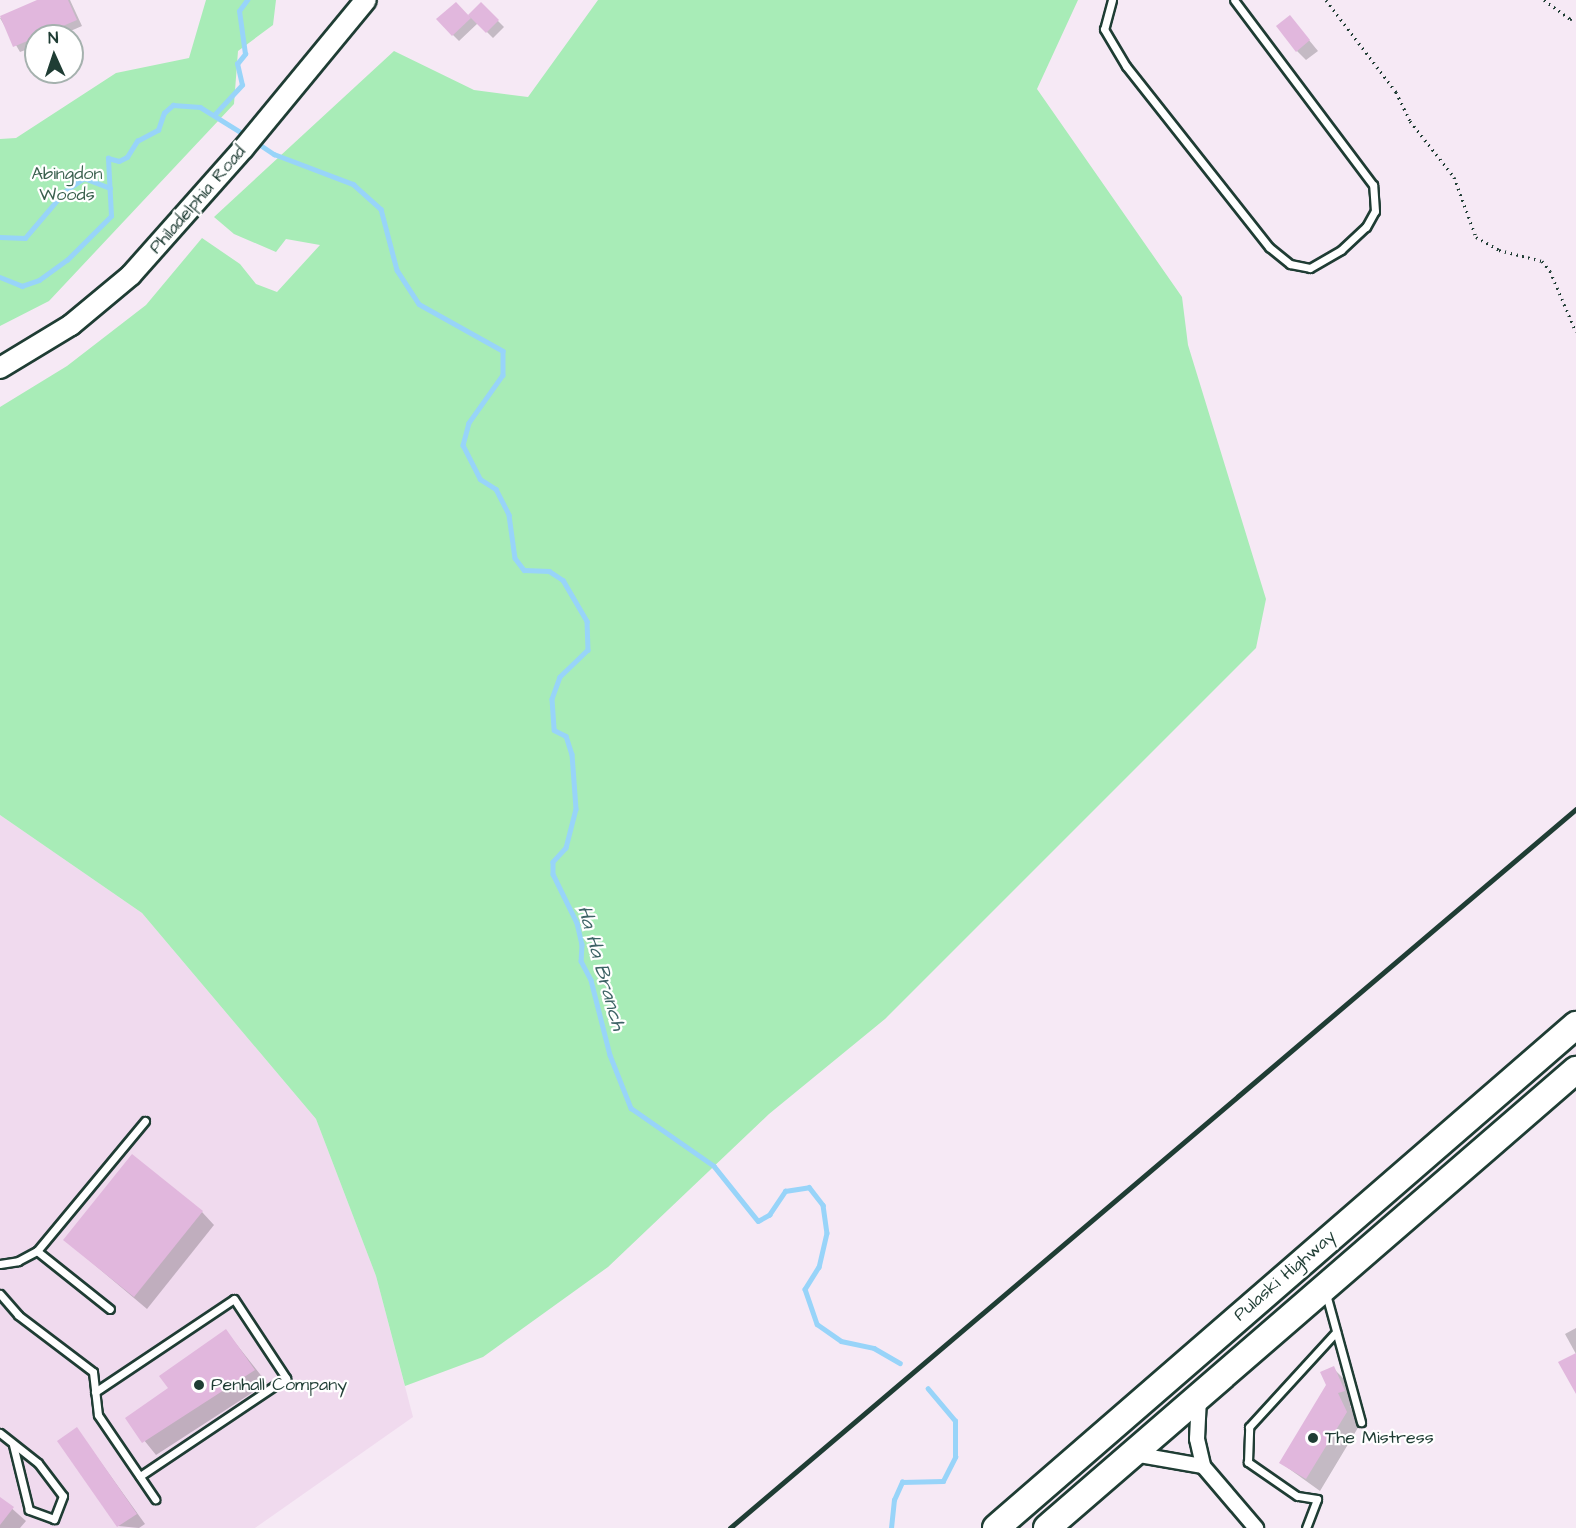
<!DOCTYPE html>
<style>
body{margin:0}
#map{position:relative;width:1576px;height:1528px;overflow:hidden;background:#f6e9f5;font-family:"Architects Daughter",sans-serif}
div>[style]{position:absolute}
[style*='--x']{left:calc(var(--x)*1px);top:calc(var(--y)*1px);width:calc(var(--w)*1px);rotate:calc(var(--a)*1deg)}
.built>*{inset:0;background:#f0daee}
.green>*{inset:0;background:#a8ecb7}
.shadow>*{inset:0;background:#0003}
.stream>*{height:4.5px;margin:-2.25px;padding:0 2.25px;transform-origin:2.25px;border-radius:2.25px;background:#98d4f9}
.building>*{inset:0;background:#e1b7dd}
.path>*{height:3px;margin-top:-1.5px;transform-origin:0;background:repeating-linear-gradient(90deg,#1f3d34 0 1.5px,transparent 0 6px)}
.roads{filter:drop-shadow(2px 0 #1f3d34) drop-shadow(-2px 0 #1f3d34) drop-shadow(0 2px #1f3d34) drop-shadow(0 -2px #1f3d34)}
.lane>*{height:7px;margin:-3.5px;padding:0 3.5px;transform-origin:3.5px;border-radius:3.5px;background:#fff}
.street>*{height:14px;margin:-7px;padding:0 7px;transform-origin:7px;border-radius:7px;background:#fff}
.secondary>*{height:20px;margin:-10px;padding:0 10px;transform-origin:10px;border-radius:10px;background:#fff}
.highway>*{height:26px;margin:-13px;padding:0 13px;transform-origin:13px;border-radius:13px;background:#fff}
.rail>*{height:4.5px;margin:-2.25px;padding:0 2.25px;transform-origin:2.25px;border-radius:2.25px;background:#1f3d34}
.dots>*{width:16px;height:16px;translate:-50% -50%;box-sizing:border-box;border:3px solid #fff;border-radius:50%}
span{translate:-50% -50%;white-space:nowrap;text-align:center;line-height:1.15;-webkit-text-stroke:4.5px #fff;paint-order:stroke}
.park-label{font-size:18px;color:#3a604e}
.street-label{font-size:18px;color:#1f3d34}
.poi-label{font-size:18px;color:#1f3d34}
.left{translate:0 -50%;text-align:left}
.water-label{font-size:20px;color:#3d6365;font-style:italic}
.north{position:absolute;left:24px;top:24px;width:60px;height:60px;box-sizing:border-box;background:#fff;border:2px solid #a5b1ae;border-radius:50%;rotate:357deg;font-size:16px;font-weight:700;line-height:24px;text-align:center;color:#1f3d34}
.north::after{content:'';display:block;margin:auto;width:21px;height:27px;background:#1f3d34;clip-path:polygon(50% 0,100% 100%,50% 72%,0 100%)}
</style>
<div id="map">
<div class="built">
<div style="clip-path:polygon(0 815px,142px 913px,316px 1119px,376px 1276px,413px 1417px,255px 1528px,0 1528px)"></div>
</div>
<div class="green">
<div style="clip-path:polygon(206px 0,276px 0,273px 25px,238px 51px,234px 104px,49px 301px,0 326px,0 139px,16px 138px,116px 73px,189px 58px)"></div>
<div style="clip-path:polygon(598px 0,1078px 0,1037px 89px,1182px 297px,1188px 345px,1266px 599px,1256px 648px,885px 1019px,769px 1114px,608px 1267px,483px 1357px,405px 1386px,376px 1276px,316px 1119px,142px 913px,0 815px,0 407px,67px 366px,146px 305px,202px 238px,240px 264px,256px 284px,277px 292px,320px 245px,286px 239px,276px 252px,234px 234px,214px 217px,394px 51px,474px 90px,528px 97px)"></div>
</div>
<div class="shadow">
<div style="clip-path:polygon(46px 0,70px 0,82px 26px,59px 36px,36px 36px,36px 46px,20px 52px,0 18px)"></div>
<div style="clip-path:polygon(481px 4px,504px 27px,493px 38px,478px 23px,459px 41px,438px 20px,468px 16px)"></div>
<div style="clip-path:polygon(1290px 17px,1318px 51px,1306px 60px,1297px 51px)"></div>
<div style="clip-path:polygon(202px 1212px,214px 1225px,147px 1309px,65px 1240px)"></div>
<div style="clip-path:polygon(1576px 1328px,1576px 1354px,1565px 1334px)"></div>
<div style="clip-path:polygon(226px 1331px,267px 1383px,156px 1455px,127px 1419px,170px 1389px)"></div>
<div style="clip-path:polygon(1333px 1368px,1346px 1381px,1356px 1404px,1350px 1406px,1359px 1426px,1320px 1491px,1281px 1463px,1328px 1385px)"></div>
<div style="clip-path:polygon(77px 1429px,145px 1524px,139px 1528px,118px 1526px,59px 1441px)"></div>
<div style="clip-path:polygon(0 1498px,26px 1521px,20px 1528px,0 1528px)"></div>
</div>
<div class="stream">
<div style="--x:214;--y:115;--w:41;--a:-47"></div>
<div style="--x:242;--y:85;--w:22;--a:-103"></div>
<div style="--x:237;--y:64;--w:13;--a:-51"></div>
<div style="--x:245;--y:54;--w:43;--a:-97.9"></div>
<div style="--x:239;--y:11;--w:14;--a:-54"></div>
<div style="--x:256;--y:142;--w:22;--a:34"></div>
<div style="--x:274;--y:154;--w:85;--a:20.8"></div>
<div style="--x:353;--y:184;--w:38;--a:42"></div>
<div style="--x:381;--y:209;--w:63;--a:75.3"></div>
<div style="--x:397;--y:270;--w:40;--a:57.1"></div>
<div style="--x:419;--y:304;--w:96;--a:29.2"></div>
<div style="--x:503;--y:351;--w:24;--a:90"></div>
<div style="--x:503;--y:375;--w:59;--a:125.3"></div>
<div style="--x:469;--y:423;--w:23;--a:105"></div>
<div style="--x:463;--y:445;--w:38;--a:63"></div>
<div style="--x:480;--y:479;--w:19;--a:32"></div>
<div style="--x:496;--y:489;--w:29;--a:63"></div>
<div style="--x:509;--y:515;--w:43;--a:82.1"></div>
<div style="--x:515;--y:558;--w:15;--a:53"></div>
<div style="--x:524;--y:570;--w:25;--a:2"></div>
<div style="--x:549;--y:571;--w:17;--a:33"></div>
<div style="--x:563;--y:580;--w:48;--a:59.7"></div>
<div style="--x:587;--y:621;--w:29;--a:88"></div>
<div style="--x:588;--y:650;--w:39;--a:136"></div>
<div style="--x:560;--y:677;--w:23;--a:110"></div>
<div style="--x:552;--y:699;--w:31;--a:86"></div>
<div style="--x:554;--y:730;--w:13;--a:27"></div>
<div style="--x:566;--y:736;--w:19;--a:72"></div>
<div style="--x:572;--y:754;--w:55;--a:85.8"></div>
<div style="--x:576;--y:809;--w:40;--a:104.4"></div>
<div style="--x:566;--y:848;--w:19;--a:133"></div>
<div style="--x:553;--y:862;--w:12;--a:90"></div>
<div style="--x:553;--y:874;--w:55;--a:63.9"></div>
<div style="--x:577;--y:923;--w:22;--a:77"></div>
<div style="--x:582;--y:944;--w:17;--a:93"></div>
<div style="--x:581;--y:961;--w:21;--a:62"></div>
<div style="--x:591;--y:980;--w:77;--a:75.8"></div>
<div style="--x:610;--y:1055;--w:57;--a:68.4"></div>
<div style="--x:631;--y:1108;--w:101;--a:34.9"></div>
<div style="--x:714;--y:1166;--w:70;--a:51.3"></div>
<div style="--x:758;--y:1221;--w:13;--a:-29"></div>
<div style="--x:769;--y:1215;--w:29;--a:-56"></div>
<div style="--x:785;--y:1191;--w:24;--a:-9"></div>
<div style="--x:809;--y:1187;--w:23;--a:52"></div>
<div style="--x:823;--y:1205;--w:28;--a:82"></div>
<div style="--x:827;--y:1233;--w:35;--a:103"></div>
<div style="--x:819;--y:1267;--w:26;--a:122"></div>
<div style="--x:805;--y:1289;--w:37;--a:71"></div>
<div style="--x:817;--y:1324;--w:29;--a:35"></div>
<div style="--x:841;--y:1341;--w:34;--a:12"></div>
<div style="--x:874;--y:1348;--w:30;--a:30"></div>
<div style="--x:0;--y:237;--w:25;--a:2"></div>
<div style="--x:25;--y:238;--w:60;--a:-49.7"></div>
<div style="--x:64;--y:192;--w:24;--a:-35"></div>
<div style="--x:84;--y:178;--w:28;--a:21"></div>
<div style="--x:0;--y:277;--w:24;--a:22"></div>
<div style="--x:22;--y:286;--w:18;--a:-19"></div>
<div style="--x:39;--y:280;--w:34;--a:-36"></div>
<div style="--x:67;--y:260;--w:62;--a:-45"></div>
<div style="--x:111;--y:216;--w:58;--a:-93"></div>
<div style="--x:108;--y:158;--w:11;--a:15"></div>
<div style="--x:119;--y:161;--w:9;--a:-27"></div>
<div style="--x:127;--y:157;--w:19;--a:-58"></div>
<div style="--x:137;--y:141;--w:24;--a:-28"></div>
<div style="--x:158;--y:130;--w:18;--a:-71"></div>
<div style="--x:164;--y:113;--w:12;--a:-42"></div>
<div style="--x:173;--y:105;--w:27;--a:4"></div>
<div style="--x:200;--y:107;--w:55;--a:31.7"></div>
<div style="--x:891;--y:1528;--w:28;--a:-84"></div>
<div style="--x:894;--y:1500;--w:20;--a:-66"></div>
<div style="--x:902;--y:1482;--w:41;--a:-1.4"></div>
<div style="--x:943;--y:1481;--w:27;--a:-63"></div>
<div style="--x:955;--y:1457;--w:36;--a:-90"></div>
<div style="--x:955;--y:1421;--w:42;--a:-130.2"></div>
</div>
<div class="building">
<div style="clip-path:polygon(37px 0,68px 0,77px 20px,13px 47px,0 16px)"></div>
<div style="clip-path:polygon(456px 2px,471px 18px,452px 36px,436px 19px)"></div>
<div style="clip-path:polygon(481px 2px,499px 20px,486px 33px,468px 15px)"></div>
<div style="clip-path:polygon(1290px 15px,1310px 40px,1296px 52px,1276px 26px)"></div>
<div style="clip-path:polygon(132px 1154px,203px 1211px,134px 1297px,63px 1240px)"></div>
<div style="clip-path:polygon(226px 1329px,255px 1370px,142px 1443px,125px 1418px,168px 1388px,159px 1376px)"></div>
<div style="clip-path:polygon(1576px 1353px,1576px 1394px,1558px 1362px)"></div>
<div style="clip-path:polygon(1334px 1366px,1345px 1391px,1338px 1393px,1347px 1412px,1306px 1479px,1279px 1463px,1326px 1385px,1320px 1372px)"></div>
<div style="clip-path:polygon(77px 1427px,137px 1514px,117px 1527px,57px 1441px)"></div>
<div style="clip-path:polygon(0 1497px,14px 1507px,0 1525px)"></div>
</div>
<div class="path">
<div style="--x:1326;--y:0;--w:116;--a:52.7"></div>
<div style="--x:1396;--y:92;--w:32;--a:64"></div>
<div style="--x:1410;--y:121;--w:71;--a:51.8"></div>
<div style="--x:1454;--y:177;--w:64;--a:69.9"></div>
<div style="--x:1476;--y:237;--w:26;--a:29"></div>
<div style="--x:1499;--y:250;--w:44;--a:14.3"></div>
<div style="--x:1542;--y:261;--w:13;--a:51"></div>
<div style="--x:1550;--y:271;--w:66;--a:66.9"></div>
<div style="--x:1544;--y:0;--w:32;--a:36"></div>
<div style="--x:1570;--y:19;--w:6;--a:-9"></div>
</div>
<div class="roads">
<div class="lane">
<div style="--x:1112;--y:0;--w:30;--a:105"></div>
<div style="--x:1104;--y:29;--w:43;--a:59.3"></div>
<div style="--x:1126;--y:66;--w:231;--a:51.7"></div>
<div style="--x:1269;--y:247;--w:27;--a:39"></div>
<div style="--x:1290;--y:264;--w:20;--a:11"></div>
<div style="--x:1310;--y:268;--w:36;--a:-30"></div>
<div style="--x:1341;--y:250;--w:34;--a:-43"></div>
<div style="--x:1366;--y:227;--w:18;--a:-61"></div>
<div style="--x:1375;--y:211;--w:26;--a:-94"></div>
<div style="--x:1373;--y:185;--w:231;--a:-126.9"></div>
<div style="--x:37;--y:1251;--w:93;--a:38.5"></div>
<div style="--x:0;--y:1264;--w:18;--a:-9"></div>
<div style="--x:18;--y:1261;--w:21;--a:-28"></div>
<div style="--x:37;--y:1251;--w:169;--a:-50.3"></div>
<div style="--x:0;--y:1294;--w:28;--a:49"></div>
<div style="--x:18;--y:1315;--w:94;--a:37.2"></div>
<div style="--x:93;--y:1372;--w:43;--a:83.4"></div>
<div style="--x:98;--y:1415;--w:102;--a:55.8"></div>
<div style="--x:1326;--y:1294;--w:133;--a:74.7"></div>
<div style="--x:95;--y:1392;--w:167;--a:-33.8"></div>
<div style="--x:234;--y:1299;--w:95;--a:56.6"></div>
<div style="--x:286;--y:1378;--w:176;--a:146.1"></div>
<div style="--x:0;--y:1433;--w:48;--a:38.3"></div>
<div style="--x:38;--y:1463;--w:41;--a:52.9"></div>
<div style="--x:63;--y:1496;--w:25;--a:111"></div>
<div style="--x:54;--y:1519;--w:27;--a:-160"></div>
<div style="--x:29;--y:1510;--w:67;--a:-103.8"></div>
<div style="--x:1306;--y:1528;--w:31;--a:-69"></div>
<div style="--x:1317;--y:1499;--w:20;--a:-171"></div>
<div style="--x:1297;--y:1496;--w:60;--a:-145.2"></div>
<div style="--x:1248;--y:1462;--w:35;--a:-88"></div>
<div style="--x:1249;--y:1427;--w:129;--a:-47.5"></div>
</div>
<div class="street">
<div style="--x:1199;--y:1398;--w:41;--a:92.8"></div>
<div style="--x:1197;--y:1439;--w:28;--a:77"></div>
<div style="--x:1203;--y:1466;--w:82;--a:49.5"></div>
<div style="--x:1134;--y:1454;--w:70;--a:9.9"></div>
</div>
<div class="secondary">
<div style="--x:0;--y:368;--w:83;--a:-31.2"></div>
<div style="--x:71;--y:325;--w:78;--a:-39.8"></div>
<div style="--x:131;--y:275;--w:169;--a:-48.4"></div>
<div style="--x:243;--y:149;--w:193;--a:-50.5"></div>
</div>
<div class="highway">
<div style="--x:996;--y:1528;--w:768;--a:-40.93"></div>
<div style="--x:1047;--y:1528;--w:700;--a:-40.89"></div>
</div>
</div>
<div class="rail">
<div style="--x:730;--y:1528;--w:1110;--a:-40.36"></div>
</div>
<div class="dots">
<div style="left:199px;top:1385px;background:#1f3d34"></div>
<div style="left:1313px;top:1438px;background:#1f3d34"></div>
</div>
<div class="park-label">
<span style="left:67px;top:185px">Abingdon<br>Woods</span>
</div>
<div class="street-label">
<span style="left:198px;top:200px;rotate:-49deg">Philadelphia Road</span>
<span style="left:1285px;top:1276px;rotate:-41deg">Pulaski Highway</span>
</div>
<div class="poi-label">
<span class="left" style="left:211px;top:1385px">Penhall Company</span>
<span class="left" style="left:1325px;top:1438px">The Mistress</span>
</div>
<div class="water-label">
<span style="left:601px;top:968px;rotate:74deg">Ha Ha Branch</span>
</div>
<div class="north">N</div>
</div>
